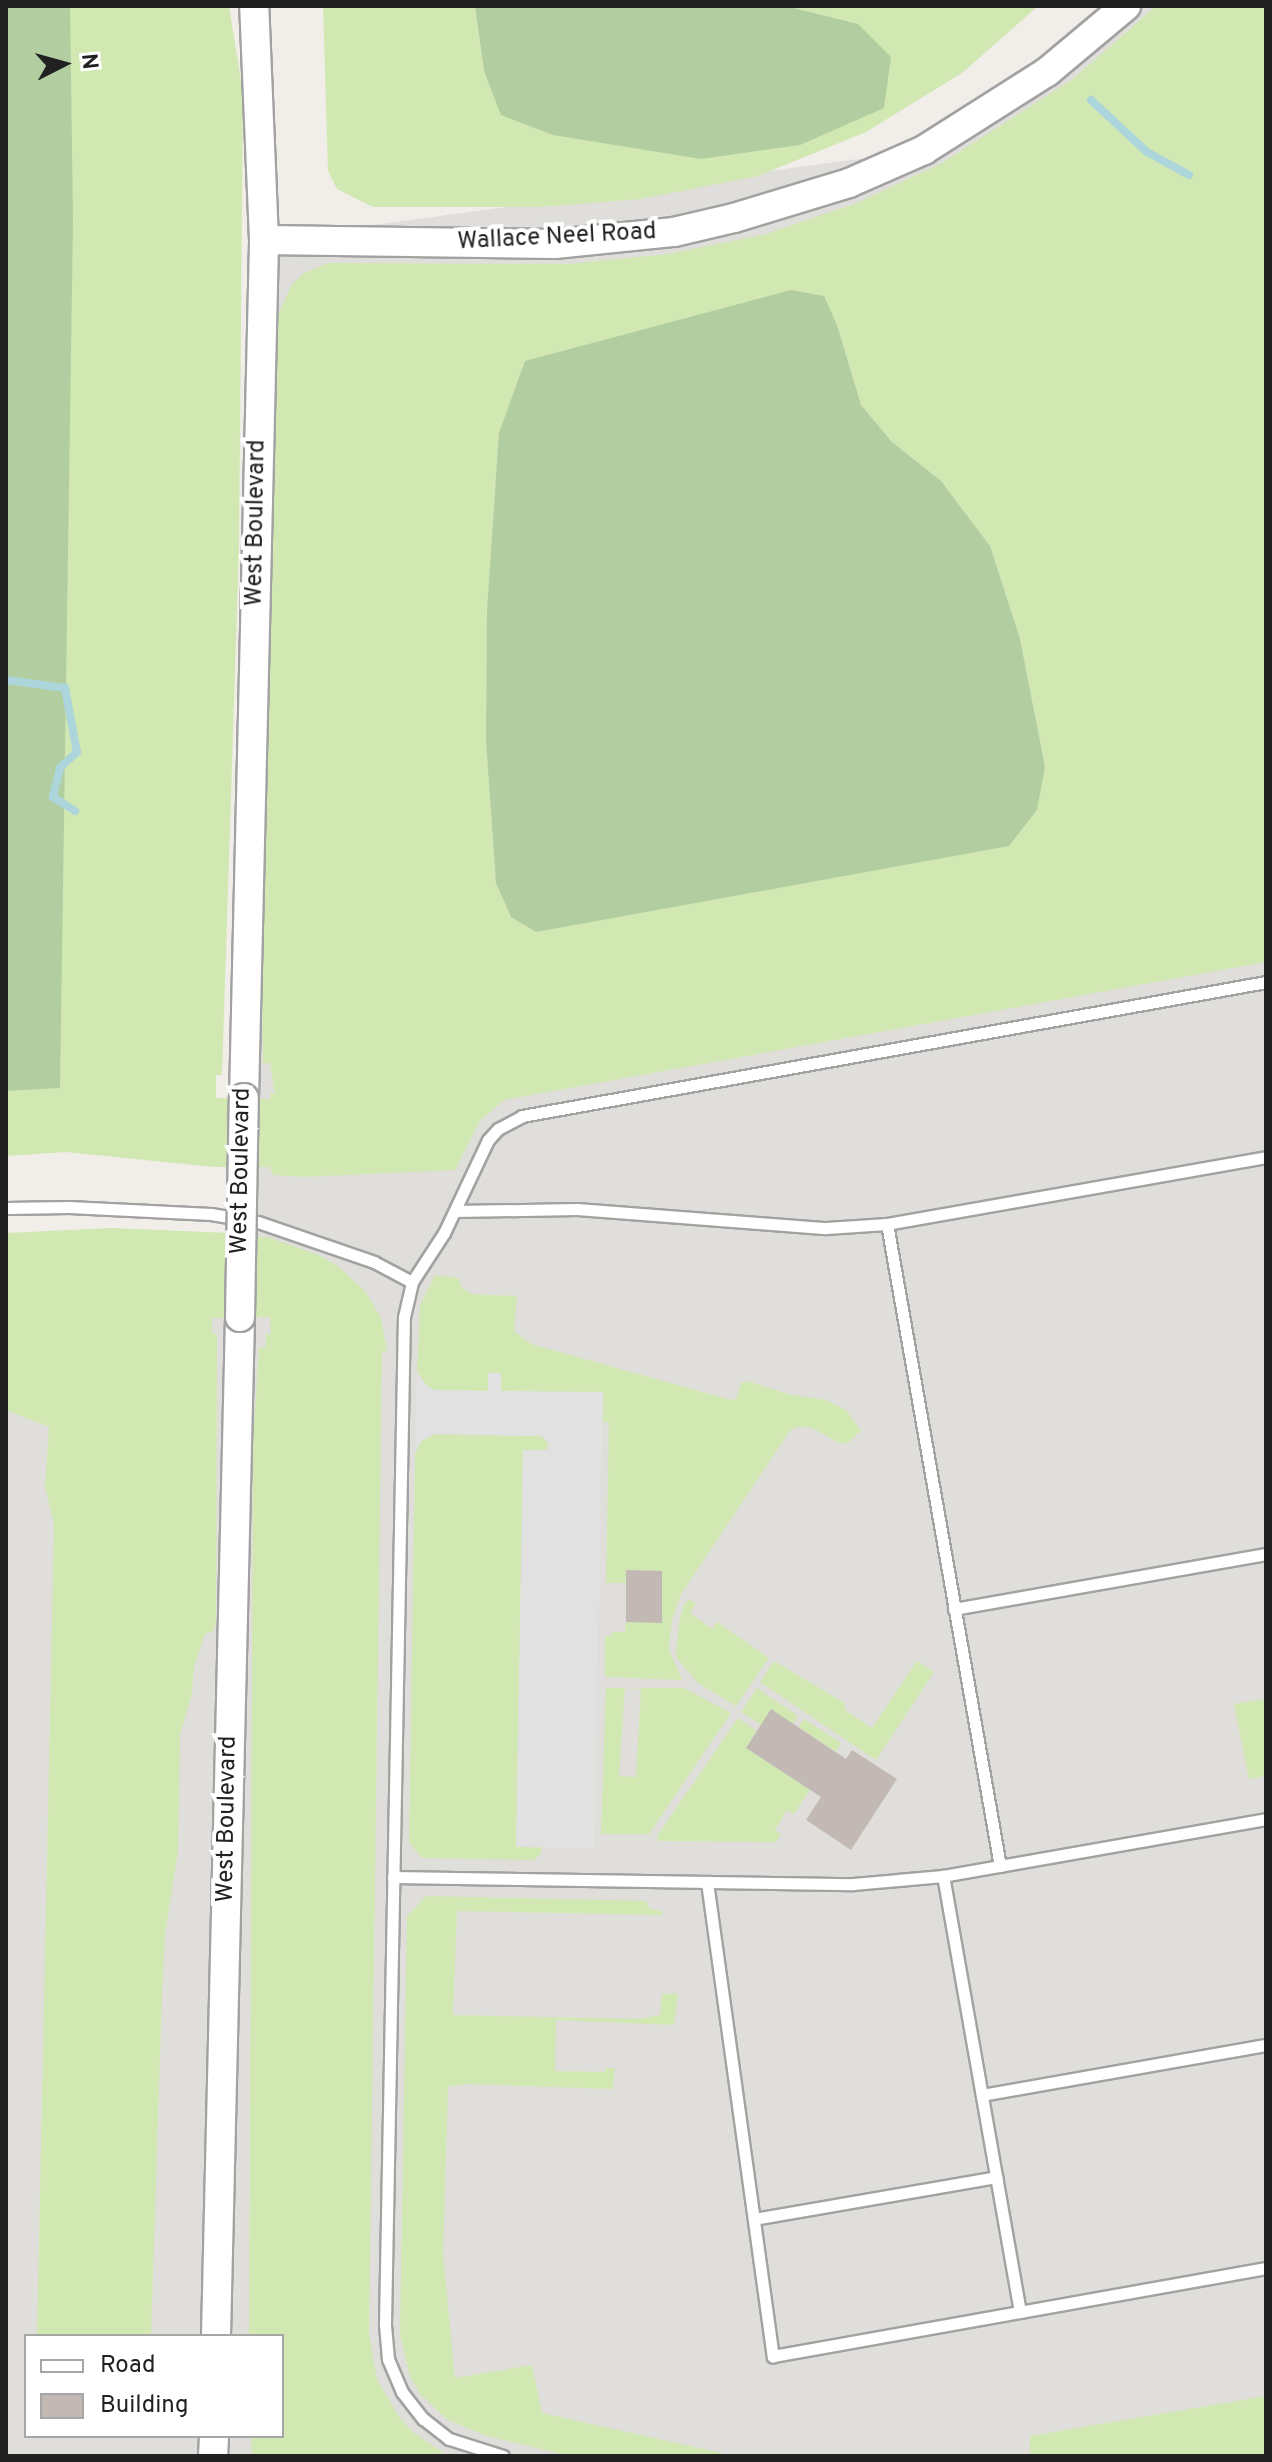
<!DOCTYPE html>
<style>
body{margin:0}
#map{position:relative;width:1272px;height:2462px;overflow:hidden;background:#f1ede9;font-family:Overpass,sans-serif}
div>[style]{position:absolute}
[style*='--x']{left:calc(var(--x)*1px);top:calc(var(--y)*1px);width:calc(var(--w)*1px);rotate:calc(var(--a)*1deg)}
.airport>*{inset:0;background:#e0deda}
.grass>*{inset:0;background:#d1e8b2}
.forest>*{inset:0;background:#b2cea0}
.parking>*{inset:0;background:#e1e1e1}
.stream>*{height:8px;margin:-4px;padding:0 4px;transform-origin:4px;border-radius:4px;background:#acd5dc}
.building>*{inset:0;background:#c2b9b5}
.roads{filter:drop-shadow(2px 0 #a2a2a2) drop-shadow(-2px 0 #a2a2a2) drop-shadow(0 2px #a2a2a2) drop-shadow(0 -2px #a2a2a2)}
.service>*{height:11px;margin:-5.5px;padding:0 5.5px;transform-origin:5.5px;border-radius:5.5px;background:#fff}
.tertiary>*{height:28px;margin:-14px;padding:0 14px;transform-origin:14px;border-radius:14px;background:#fff}
.bridges{filter:drop-shadow(2px 0 #a2a2a2) drop-shadow(-2px 0 #a2a2a2) drop-shadow(0 2px #a2a2a2) drop-shadow(0 -2px #a2a2a2)}
.tertiary-bridge>*{height:28px;margin:-14px;padding:0 14px;transform-origin:14px;border-radius:14px;background:#fff}
span{translate:-50% -50%;white-space:nowrap;text-align:center;line-height:1.15;-webkit-text-stroke:8px #fff;paint-order:stroke}
.street-label{font-size:24px;color:#212121}
.frame{position:absolute;inset:0;border:8px solid #212121;pointer-events:none}
.legend{position:absolute;left:24px;top:2334px;width:260px;height:104px;box-sizing:border-box;background:#fff;border:2px solid #a6a6a6;margin:0;padding:10px 14px;list-style:none;font-size:24px;color:#212121}
.legend li{display:flex;align-items:center;gap:16px;height:40px}
.legend b{width:40px;border:2px solid #a6a6a6}
.north{position:absolute;left:24px;top:24px;width:80px;height:80px;-webkit-text-stroke:6px #fff;paint-order:stroke;rotate:84deg;font-size:22px;font-weight:700;line-height:32px;text-align:center;color:#212121}
.north::after{content:'';display:block;margin:auto;width:28px;height:36px;background:#212121;clip-path:polygon(50% 0,100% 100%,50% 72%,0 100%)}
</style>
<div id="map">
<div class="airport">
<div style="clip-path:polygon(evenodd,1143px 6px,1266px 6px,1266px 2456px,6px 2456px,6px 1360px,233px 1306px,264px 240px,924px 150px,1143px 6px,26px 2336px,282px 2336px,282px 2436px,26px 2436px,26px 2336px)"></div>
</div>
<div class="grass">
<div style="clip-path:polygon(evenodd,56px 6px,229px 6px,243px 93px,239px 547px,222px 1075px,216px 1075px,216px 1098px,270px 1099px,271px 1093px,275px 1093px,270px 1063px,263px 1063px,262px 990px,277px 317px,292px 284px,304px 273px,328px 263px,568px 264px,668px 254px,766px 234px,857px 203px,942px 163px,1073px 79px,1156px 6px,1266px 6px,1266px 962px,504px 1100px,480px 1121px,455px 1170px,303px 1177px,273px 1175px,270px 1167px,214px 1167px,66px 1152px,6px 1156px,6px 184px,56px 6px,837px 325px,861px 405px,892px 442px,941px 481px,990px 546px,1020px 639px,1045px 767px,536px 932px,511px 917px,496px 883px,486px 741px,487px 610px,499px 433px,837px 325px)"></div>
<div style="clip-path:polygon(323px 6px,475px 6px,484px 71px,858px 25px,786px 6px,1038px 6px,962px 73px,866px 132px,758px 176px,641px 199px,540px 207px,373px 207px,337px 189px,328px 171px)"></div>
<div style="clip-path:polygon(112px 1228px,230px 1233px,270px 1238px,321px 1256px,340px 1268px,366px 1292px,381px 1318px,387px 1351px,382px 1351px,369px 2334px,377px 2379px,399px 2417px,413px 2432px,448px 2456px,252px 2456px,251px 2436px,282px 2436px,282px 2336px,249px 2336px,253px 1441px,259px 1348px,266px 1347px,266px 1334px,271px 1334px,270px 1317px,212px 1318px,212px 1334px,217px 1334px,216px 1622px,213px 1631px,205px 1634px,194px 1667px,192px 1694px,180px 1735px,178px 1851px,165px 1934px,162px 1994px,151px 2336px,37px 2336px,54px 1525px,45px 1486px,49px 1427px,6px 1410px,6px 1233px)"></div>
<div style="clip-path:polygon(435px 1275px,458px 1278px,462px 1288px,472px 1294px,517px 1296px,514px 1331px,531px 1344px,731px 1400px,737px 1398px,741px 1383px,747px 1381px,792px 1395px,826px 1400px,846px 1410px,861px 1431px,848px 1443px,839px 1443px,810px 1427px,796px 1427px,789px 1432px,681px 1594px,672px 1620px,669px 1649px,682px 1680px,605px 1677px,605px 1636px,612px 1636px,612px 1632px,625px 1632px,626px 1622px,661px 1622px,662px 1571px,627px 1570px,626px 1583px,606px 1583px,609px 1422px,603px 1422px,603px 1393px,501px 1391px,501px 1373px,489px 1373px,488px 1391px,434px 1390px,426px 1385px,417px 1371px,420px 1305px)"></div>
<div style="clip-path:polygon(434px 1434px,542px 1436px,548px 1442px,548px 1450px,523px 1450px,517px 1847px,541px 1847px,541px 1853px,534px 1860px,422px 1858px,409px 1843px,415px 1453px,421px 1441px)"></div>
<div style="clip-path:polygon(689px 1600px,696px 1603px,690px 1613px,712px 1629px,717px 1622px,769px 1658px,736px 1706px,698px 1683px,676px 1657px,679px 1622px,684px 1604px)"></div>
<div style="clip-path:polygon(774px 1661px,843px 1702px,846px 1711px,872px 1728px,917px 1661px,934px 1672px,876px 1760px,760px 1682px)"></div>
<div style="clip-path:polygon(evenodd,606px 1688px,684px 1688px,731px 1713px,649px 1834px,601px 1834px,606px 1688px,625px 1688px,641px 1689px,636px 1777px,619px 1776px,625px 1688px)"></div>
<div style="clip-path:polygon(757px 1688px,798px 1716px,793px 1724px,761px 1725px,741px 1712px)"></div>
<div style="clip-path:polygon(1266px 1699px,1266px 1776px,1249px 1779px,1234px 1704px)"></div>
<div style="clip-path:polygon(738px 1718px,757px 1731px,746px 1748px,810px 1790px,794px 1814px,787px 1810px,775px 1830px,781px 1834px,776px 1842px,658px 1841px,657px 1836px)"></div>
<div style="clip-path:polygon(804px 1719px,841px 1743px,836px 1752px,799px 1727px)"></div>
<div style="clip-path:polygon(426px 1896px,646px 1901px,650px 1909px,662px 1911px,662px 1915px,457px 1911px,453px 2015px,639px 2019px,660px 2015px,662px 1994px,678px 1994px,674px 2025px,556px 2020px,555px 2071px,605px 2072px,606px 2068px,615px 2068px,613px 2089px,466px 2084px,448px 2087px,443px 2255px,455px 2378px,532px 2365px,542px 2413px,735px 2456px,570px 2456px,487px 2436px,448px 2420px,421px 2395px,410px 2377px,400px 2334px,407px 1916px)"></div>
<div style="clip-path:polygon(1266px 2396px,1266px 2456px,1030px 2456px,1030px 2436px)"></div>
</div>
<div class="forest">
<div style="clip-path:polygon(6px 6px,70px 6px,73px 219px,60px 1088px,6px 1091px)"></div>
<div style="clip-path:polygon(475px 6px,786px 6px,858px 24px,891px 57px,884px 108px,800px 145px,701px 159px,553px 135px,501px 115px,484px 71px)"></div>
<div style="clip-path:polygon(791px 290px,824px 296px,837px 325px,861px 405px,892px 442px,941px 481px,990px 546px,1020px 639px,1045px 767px,1037px 810px,1009px 846px,536px 932px,511px 917px,496px 883px,486px 741px,487px 610px,499px 433px,525px 361px)"></div>
</div>
<div class="parking">
<div style="clip-path:polygon(417px 1371px,426px 1385px,434px 1390px,488px 1391px,488px 1373px,501px 1373px,501px 1391px,603px 1392px,594px 1848px,516px 1847px,523px 1450px,547px 1450px,548px 1443px,541px 1436px,435px 1434px,421px 1441px,415px 1453px)"></div>
</div>
<div class="stream">
<div style="--x:1091;--y:100;--w:76;--a:42.9"></div>
<div style="--x:1147;--y:152;--w:48;--a:28.7"></div>
<div style="--x:6;--y:680;--w:60;--a:7.7"></div>
<div style="--x:65;--y:688;--w:65;--a:79.4"></div>
<div style="--x:77;--y:752;--w:23;--a:137"></div>
<div style="--x:60;--y:768;--w:30;--a:104"></div>
<div style="--x:53;--y:797;--w:26;--a:32"></div>
</div>
<div class="building">
<div style="clip-path:polygon(626px 1570px,662px 1571px,662px 1623px,626px 1622px)"></div>
<div style="clip-path:polygon(771px 1709px,846px 1759px,852px 1750px,897px 1779px,851px 1850px,806px 1820px,821px 1797px,746px 1748px)"></div>
</div>
<div class="roads">
<div class="service">
<div style="--x:6;--y:1208;--w:63;--a:-0.9"></div>
<div style="--x:69;--y:1207;--w:142;--a:2.8"></div>
<div style="--x:211;--y:1214;--w:48;--a:9.7"></div>
<div style="--x:258;--y:1222;--w:123;--a:19"></div>
<div style="--x:374;--y:1262;--w:43;--a:27.8"></div>
<div style="--x:455;--y:1211;--w:122;--a:-0.9"></div>
<div style="--x:577;--y:1209;--w:250;--a:4.4"></div>
<div style="--x:826;--y:1228;--w:61;--a:-3.8"></div>
<div style="--x:954;--y:1609;--w:317;--a:-10"></div>
<div style="--x:1000;--y:1866;--w:652;--a:-99.98"></div>
<div style="--x:887;--y:1224;--w:385;--a:-10"></div>
<div style="--x:393;--y:1877;--w:460;--a:0.9"></div>
<div style="--x:853;--y:1884;--w:90;--a:-5.1"></div>
<div style="--x:707;--y:1882;--w:479;--a:82.1"></div>
<div style="--x:773;--y:2356;--w:501;--a:-10.12"></div>
<div style="--x:982;--y:2095;--w:288;--a:-10"></div>
<div style="--x:754;--y:2219;--w:246;--a:-9.8"></div>
<div style="--x:1020;--y:2312;--w:443;--a:-100"></div>
<div style="--x:943;--y:1876;--w:328;--a:-10"></div>
<div style="--x:503;--y:2456;--w:57;--a:-162.5"></div>
<div style="--x:449;--y:2439;--w:33;--a:-142"></div>
<div style="--x:423;--y:2419;--w:34;--a:-128"></div>
<div style="--x:402;--y:2392;--w:36;--a:-113"></div>
<div style="--x:388;--y:2359;--w:36;--a:-95"></div>
<div style="--x:385;--y:2323;--w:1006;--a:-88.92"></div>
<div style="--x:404;--y:1317;--w:36;--a:-77"></div>
<div style="--x:412;--y:1282;--w:59;--a:-56.9"></div>
<div style="--x:444;--y:1233;--w:103;--a:-64.7"></div>
<div style="--x:488;--y:1140;--w:15;--a:-48"></div>
<div style="--x:498;--y:1129;--w:27;--a:-28"></div>
<div style="--x:522;--y:1116;--w:756;--a:-10.21"></div>
</div>
<div class="tertiary">
<div style="--x:264;--y:240;--w:291;--a:0.8"></div>
<div style="--x:555;--y:244;--w:120;--a:-5.8"></div>
<div style="--x:674;--y:232;--w:62;--a:-13.1"></div>
<div style="--x:734;--y:218;--w:120;--a:-16.9"></div>
<div style="--x:849;--y:183;--w:82;--a:-23.7"></div>
<div style="--x:924;--y:150;--w:146;--a:-32.4"></div>
<div style="--x:1047;--y:72;--w:103;--a:-39.9"></div>
<div style="--x:244;--y:1098;--w:858;--a:-88.66"></div>
<div style="--x:264;--y:240;--w:234;--a:-92.4"></div>
<div style="--x:216;--y:2336;--w:1019;--a:-88.65"></div>
<div style="--x:213;--y:2456;--w:20;--a:-87"></div>
</div>
</div>
<div class="bridges">
<div class="tertiary-bridge">
<div style="--x:240;--y:1317;--w:219;--a:-89"></div>
</div>
</div>
<div class="street-label">
<span style="left:557px;top:238px;rotate:-3deg">Wallace Neel Road</span>
<span style="left:257px;top:523px;rotate:-89deg">West Boulevard</span>
<span style="left:242px;top:1171px;rotate:-89deg">West Boulevard</span>
<span style="left:228px;top:1819px;rotate:-89deg">West Boulevard</span>
</div>
<div class="frame"></div>
<ul class="legend">
<li><b style="height:10px;background:#fff"></b>Road</li>
<li><b style="height:22px;background:#c2b9b5"></b>Building</li>
</ul>
<div class="north">N</div>
</div>
